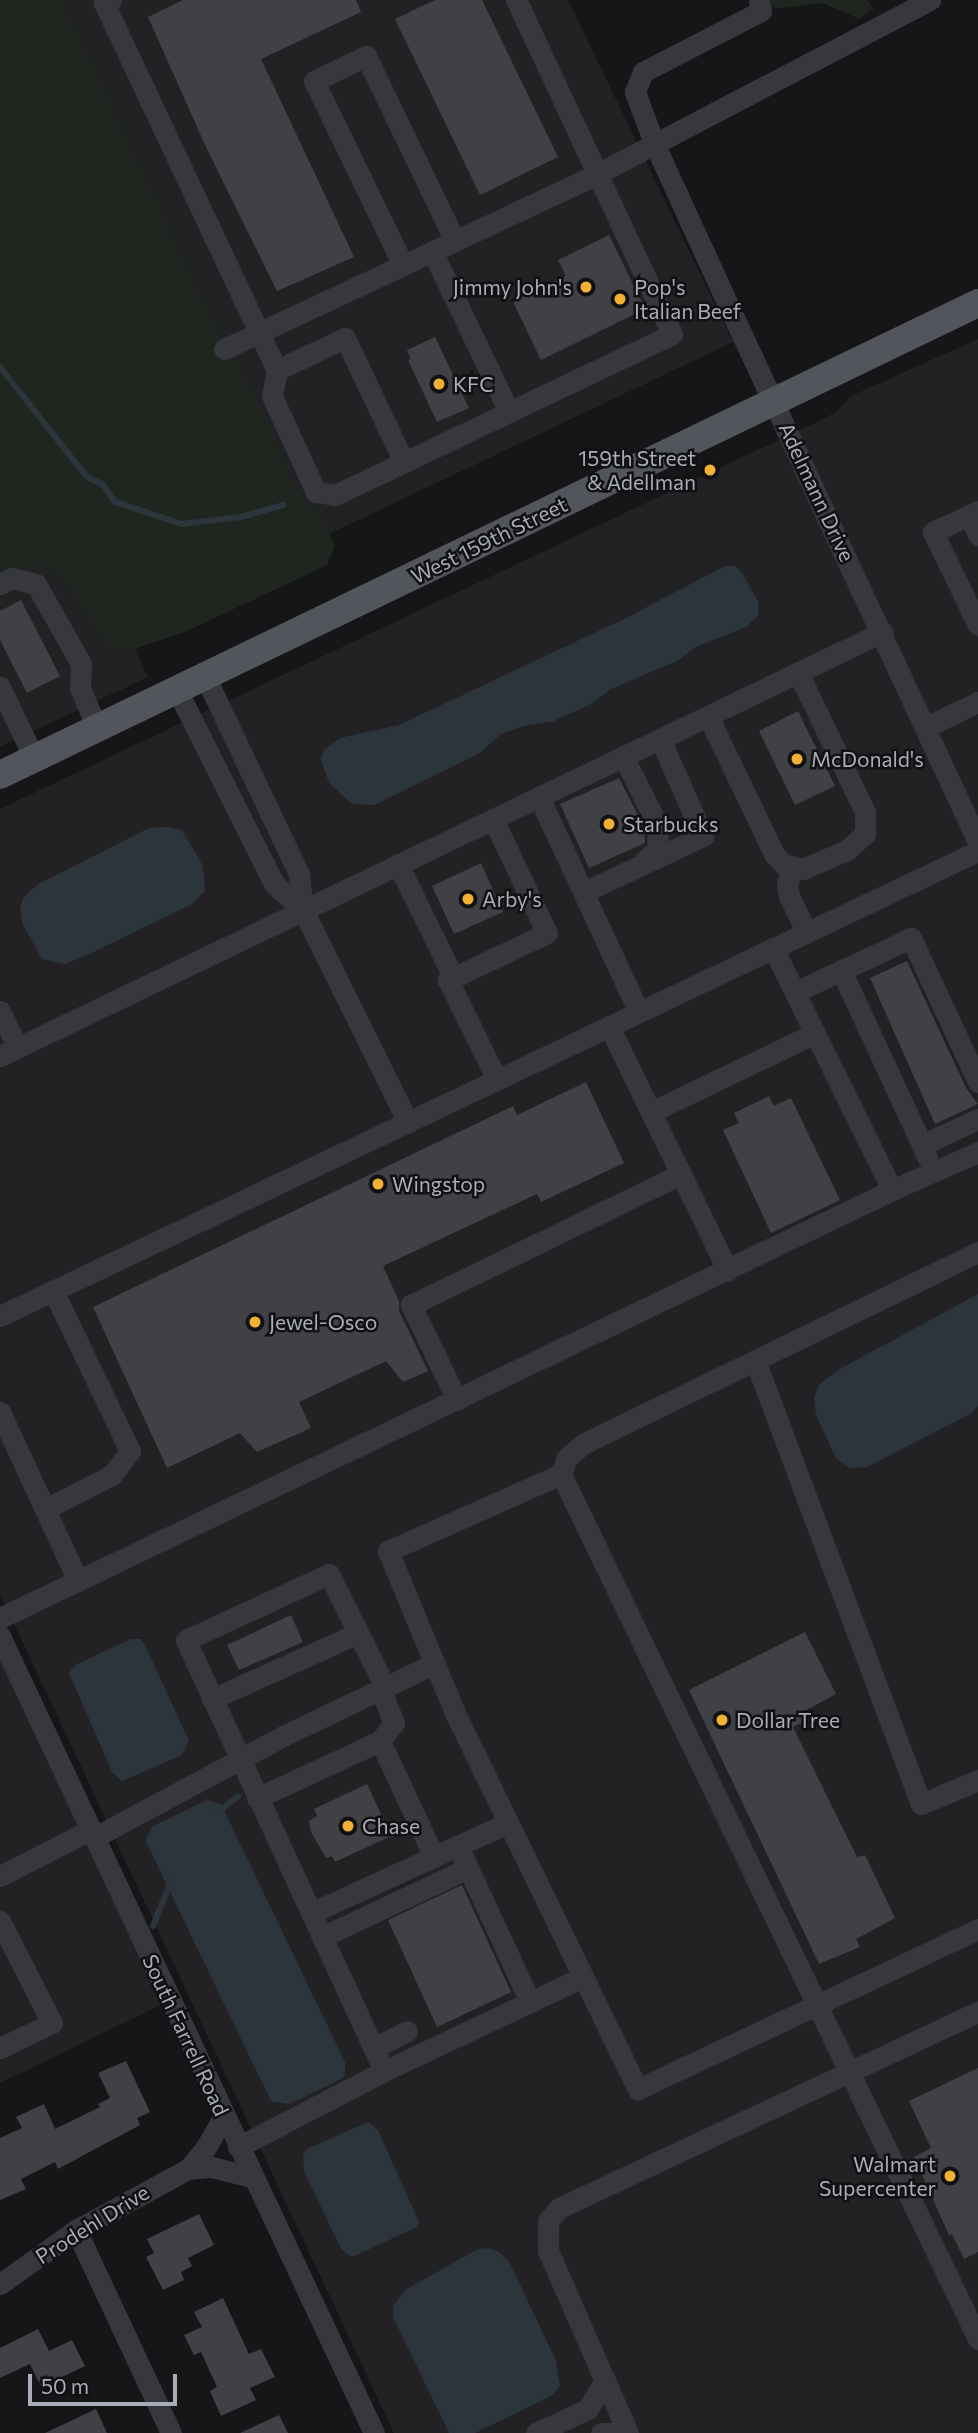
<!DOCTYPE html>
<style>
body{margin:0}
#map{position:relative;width:978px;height:2433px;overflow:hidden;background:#161618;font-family:Commissioner,sans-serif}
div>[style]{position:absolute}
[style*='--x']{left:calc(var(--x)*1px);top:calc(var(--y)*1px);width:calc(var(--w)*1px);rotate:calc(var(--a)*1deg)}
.built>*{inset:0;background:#222225}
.green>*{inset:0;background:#1e261f}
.water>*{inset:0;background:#2c353c}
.stream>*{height:6px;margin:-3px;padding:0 3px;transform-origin:3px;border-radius:3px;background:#2c353c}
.building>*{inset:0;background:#404145}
.minor>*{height:21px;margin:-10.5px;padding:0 10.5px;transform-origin:10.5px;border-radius:10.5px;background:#37383d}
.major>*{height:28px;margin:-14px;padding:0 14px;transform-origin:14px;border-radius:14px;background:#53555c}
.dots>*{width:19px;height:19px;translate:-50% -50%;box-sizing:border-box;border:4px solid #111113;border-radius:50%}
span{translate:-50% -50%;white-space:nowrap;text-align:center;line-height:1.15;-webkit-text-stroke:5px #111113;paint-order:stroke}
.poi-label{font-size:21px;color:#a8adb8}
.right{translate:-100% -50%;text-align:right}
.left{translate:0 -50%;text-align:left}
.street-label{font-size:21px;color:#a8adb8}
.scale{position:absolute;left:28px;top:2374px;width:149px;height:32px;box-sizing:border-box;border:4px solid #a8adb8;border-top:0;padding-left:9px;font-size:21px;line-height:24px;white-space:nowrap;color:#a8adb8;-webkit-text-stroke:5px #111113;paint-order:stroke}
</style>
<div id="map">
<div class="built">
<div style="clip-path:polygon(50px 0,568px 0,733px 342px,308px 544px)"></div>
<div style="clip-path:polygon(978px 339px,978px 692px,954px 704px,962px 722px,978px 715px,978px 2433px,394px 2433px,0 1594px,0 809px,817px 422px,836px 412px,851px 396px)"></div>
<div style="clip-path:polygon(75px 522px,148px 677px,0 747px,0 557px)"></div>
<div style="clip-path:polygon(0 1657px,165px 2003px,0 2083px)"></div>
</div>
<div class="green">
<div style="clip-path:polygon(0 0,61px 0,198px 292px,257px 402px,294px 486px,321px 515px,335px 546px,327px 565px,185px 632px,128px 651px,107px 645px,61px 575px,32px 563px,0 577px)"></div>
<div style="clip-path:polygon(751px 0,867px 0,873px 9px,859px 19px,823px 3px,783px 8px,760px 6px)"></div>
</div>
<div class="water">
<div style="clip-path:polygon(725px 566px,735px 566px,742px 573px,758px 602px,758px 616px,746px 627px,695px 647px,677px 661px,613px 688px,591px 704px,554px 721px,523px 726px,501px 734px,478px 754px,374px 805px,352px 804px,329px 783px,321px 760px,324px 750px,340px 738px,399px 725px,626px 618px)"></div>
<div style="clip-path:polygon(164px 827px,182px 830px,203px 866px,205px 891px,192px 904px,83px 957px,65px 964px,42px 959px,23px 925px,20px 909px,23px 898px,38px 884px,149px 828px)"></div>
<div style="clip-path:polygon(978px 1294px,978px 1406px,972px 1413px,867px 1467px,850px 1468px,836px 1458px,816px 1415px,814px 1397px,819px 1385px,838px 1370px)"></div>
<div style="clip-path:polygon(131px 1639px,141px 1639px,145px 1645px,189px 1741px,182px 1755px,122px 1781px,112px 1772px,69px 1673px,75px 1665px)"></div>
<div style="clip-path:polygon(207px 1800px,221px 1804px,345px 2062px,345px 2075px,341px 2079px,289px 2104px,271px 2101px,147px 1844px,146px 1838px,153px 1826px)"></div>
<div style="clip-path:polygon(368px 2122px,378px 2130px,419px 2222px,417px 2227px,352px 2257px,341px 2249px,304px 2171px,303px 2154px,307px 2149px)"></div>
<div style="clip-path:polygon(488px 2248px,499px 2252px,509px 2261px,556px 2361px,560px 2386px,551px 2396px,475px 2433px,449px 2433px,393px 2317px,393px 2306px,405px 2290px,478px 2249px)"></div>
</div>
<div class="stream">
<div style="--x:0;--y:367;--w:139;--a:51.7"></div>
<div style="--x:86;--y:476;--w:19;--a:28"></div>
<div style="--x:103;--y:485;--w:21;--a:55"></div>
<div style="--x:115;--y:502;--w:71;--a:18.2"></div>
<div style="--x:182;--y:524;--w:59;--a:-6.8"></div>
<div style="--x:241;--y:517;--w:44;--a:-15.9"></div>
<div style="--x:217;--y:1812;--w:26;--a:-36"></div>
<div style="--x:153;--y:1926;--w:48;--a:-68.2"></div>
</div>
<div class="building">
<div style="clip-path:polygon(183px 0,356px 0,361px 12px,261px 59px,354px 257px,277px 291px,206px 147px,148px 17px)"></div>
<div style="clip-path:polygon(435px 0,482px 0,558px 157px,480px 195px,395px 19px)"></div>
<div style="clip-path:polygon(609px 235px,645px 309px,541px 360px,513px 302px,566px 276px,558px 260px)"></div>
<div style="clip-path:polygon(435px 337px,469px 408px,437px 422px,408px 360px,411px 359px,407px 350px)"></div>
<div style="clip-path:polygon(21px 600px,60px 676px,27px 693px,0 640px,0 611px)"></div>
<div style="clip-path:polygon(798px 711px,835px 786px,795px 805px,759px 731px)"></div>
<div style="clip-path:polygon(619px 778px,644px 827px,645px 843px,589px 868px,560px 804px)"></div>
<div style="clip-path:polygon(481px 863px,503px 912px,454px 934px,432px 886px)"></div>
<div style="clip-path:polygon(907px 961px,966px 1088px,978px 1104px,935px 1124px,870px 978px)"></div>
<div style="clip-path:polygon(586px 1082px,624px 1163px,541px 1202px,537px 1194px,383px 1266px,399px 1301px,399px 1311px,428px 1371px,403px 1382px,386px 1361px,299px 1402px,311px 1428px,257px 1452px,240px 1433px,167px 1468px,93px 1307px,513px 1106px,517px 1115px)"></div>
<div style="clip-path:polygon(769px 1096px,774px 1106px,791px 1098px,840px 1200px,771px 1233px,723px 1130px,739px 1123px,734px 1113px)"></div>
<div style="clip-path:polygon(291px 1615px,303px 1642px,239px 1670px,227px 1645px)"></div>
<div style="clip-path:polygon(805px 1632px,836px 1694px,803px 1712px,807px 1720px,793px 1727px,857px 1857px,865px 1855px,895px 1918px,856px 1939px,860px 1947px,819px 1964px,689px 1690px)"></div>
<div style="clip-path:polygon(367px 1784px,391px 1836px,335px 1862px,332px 1856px,326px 1858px,311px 1832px,309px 1821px,317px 1816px,314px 1809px)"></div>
<div style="clip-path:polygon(462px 1885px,511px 1992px,437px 2027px,388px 1920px)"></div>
<div style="clip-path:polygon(126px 2061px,150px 2112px,137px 2118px,140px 2125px,58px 2169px,55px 2162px,21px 2179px,26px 2189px,0 2200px,0 2138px,22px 2128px,16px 2117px,44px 2104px,55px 2129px,100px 2107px,98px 2104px,110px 2098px,98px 2073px)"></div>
<div style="clip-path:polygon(978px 2068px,978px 2252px,964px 2259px,952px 2234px,949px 2235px,914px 2157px,931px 2148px,909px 2101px)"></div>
<div style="clip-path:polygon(199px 2214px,214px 2245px,188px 2258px,192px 2266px,181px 2272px,184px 2280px,163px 2290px,146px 2257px,154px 2253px,147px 2239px)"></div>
<div style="clip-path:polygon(223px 2298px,249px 2354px,261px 2349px,275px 2377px,250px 2388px,256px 2400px,221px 2416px,210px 2391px,217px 2387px,201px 2352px,194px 2355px,184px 2335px,202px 2327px,194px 2312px)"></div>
<div style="clip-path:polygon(38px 2329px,49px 2351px,72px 2340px,85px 2366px,41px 2387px,30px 2364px,0 2378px,0 2348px)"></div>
<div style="clip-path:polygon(96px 2409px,107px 2433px,45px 2433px)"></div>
<div style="clip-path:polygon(279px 2415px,288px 2433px,240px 2433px)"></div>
</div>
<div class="minor">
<div style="--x:111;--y:0;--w:8;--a:157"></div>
<div style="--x:104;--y:3;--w:406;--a:64.8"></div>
<div style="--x:277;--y:370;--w:26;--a:101"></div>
<div style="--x:272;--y:396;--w:106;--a:65.4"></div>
<div style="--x:316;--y:492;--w:19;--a:9"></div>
<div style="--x:335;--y:495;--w:373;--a:-25.5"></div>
<div style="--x:672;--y:334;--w:369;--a:-115"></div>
<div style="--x:759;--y:0;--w:11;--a:80"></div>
<div style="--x:761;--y:11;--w:133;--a:152.7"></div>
<div style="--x:643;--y:72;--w:22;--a:112"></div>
<div style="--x:635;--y:92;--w:54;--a:69.6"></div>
<div style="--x:654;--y:143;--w:183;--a:65.4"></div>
<div style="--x:730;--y:309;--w:588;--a:65.05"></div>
<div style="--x:432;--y:251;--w:178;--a:64.4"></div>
<div style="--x:403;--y:265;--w:204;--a:-115.8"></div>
<div style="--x:314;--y:81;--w:58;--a:-25.7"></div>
<div style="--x:366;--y:56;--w:205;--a:64.3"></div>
<div style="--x:224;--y:349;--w:412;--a:-25.1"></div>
<div style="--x:597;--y:174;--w:376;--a:-27.6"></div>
<div style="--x:277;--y:370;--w:75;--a:-25.2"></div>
<div style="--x:345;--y:338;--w:137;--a:64.6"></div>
<div style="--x:978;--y:511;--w:50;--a:155"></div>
<div style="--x:933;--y:532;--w:103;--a:64.2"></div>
<div style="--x:969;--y:515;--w:22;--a:66"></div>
<div style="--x:0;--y:584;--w:13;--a:-27"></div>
<div style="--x:12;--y:578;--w:25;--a:14"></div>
<div style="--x:36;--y:584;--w:92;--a:60.6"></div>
<div style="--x:81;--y:664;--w:24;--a:92"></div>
<div style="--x:80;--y:688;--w:43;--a:67"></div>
<div style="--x:205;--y:676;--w:219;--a:64.6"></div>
<div style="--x:299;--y:874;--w:36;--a:84"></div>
<div style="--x:303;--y:910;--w:237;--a:63.7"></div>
<div style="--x:0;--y:687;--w:79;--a:64.4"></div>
<div style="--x:177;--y:690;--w:217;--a:63.4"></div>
<div style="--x:274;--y:884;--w:39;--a:42"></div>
<div style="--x:708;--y:716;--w:153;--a:64.4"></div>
<div style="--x:774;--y:854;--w:13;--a:48"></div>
<div style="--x:783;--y:864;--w:21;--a:14"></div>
<div style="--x:803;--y:869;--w:48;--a:-23.4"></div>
<div style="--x:847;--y:850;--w:24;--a:-42"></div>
<div style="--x:865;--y:834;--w:22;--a:-90"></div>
<div style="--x:865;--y:812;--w:155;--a:-115.6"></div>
<div style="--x:926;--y:727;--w:58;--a:-25.7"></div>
<div style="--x:623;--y:756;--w:76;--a:63.4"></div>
<div style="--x:657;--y:824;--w:25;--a:88"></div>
<div style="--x:658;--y:849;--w:17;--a:140"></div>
<div style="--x:539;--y:797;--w:237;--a:65.1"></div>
<div style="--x:493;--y:819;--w:126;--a:64.7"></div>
<div style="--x:547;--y:933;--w:110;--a:154.6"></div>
<div style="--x:448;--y:980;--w:111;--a:63.9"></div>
<div style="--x:398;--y:864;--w:126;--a:64"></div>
<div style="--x:792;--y:868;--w:17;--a:107"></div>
<div style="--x:787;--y:884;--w:12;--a:81"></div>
<div style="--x:789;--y:896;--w:41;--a:64.1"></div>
<div style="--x:584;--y:892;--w:132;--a:-25.2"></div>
<div style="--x:703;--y:836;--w:106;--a:-113.9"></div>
<div style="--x:773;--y:948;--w:270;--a:63.8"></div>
<div style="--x:841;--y:970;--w:193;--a:65.2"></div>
<div style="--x:795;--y:992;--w:128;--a:-25"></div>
<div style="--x:911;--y:938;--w:159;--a:65"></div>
<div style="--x:0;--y:1011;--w:41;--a:64.1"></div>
<div style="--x:609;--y:1026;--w:272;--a:64.1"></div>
<div style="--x:0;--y:1056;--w:979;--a:-25.67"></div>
<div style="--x:651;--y:1112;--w:182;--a:-25.7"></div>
<div style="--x:927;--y:1157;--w:13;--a:-113"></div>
<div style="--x:922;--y:1145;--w:62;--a:-24.9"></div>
<div style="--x:978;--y:1252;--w:438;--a:154.1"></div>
<div style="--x:584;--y:1443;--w:23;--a:139"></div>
<div style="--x:567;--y:1458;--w:17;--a:111"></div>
<div style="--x:561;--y:1474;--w:189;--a:156"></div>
<div style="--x:388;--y:1551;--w:178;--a:67.5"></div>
<div style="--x:456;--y:1715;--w:416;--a:64.1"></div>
<div style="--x:638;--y:2089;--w:376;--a:-25.2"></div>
<div style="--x:0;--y:1316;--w:1083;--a:-25.43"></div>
<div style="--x:755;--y:1360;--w:474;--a:69.5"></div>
<div style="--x:921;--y:1804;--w:62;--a:-22.8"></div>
<div style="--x:457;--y:1400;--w:106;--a:-115.8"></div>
<div style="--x:411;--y:1305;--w:300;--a:-25.9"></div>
<div style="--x:0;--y:1412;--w:186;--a:65.2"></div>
<div style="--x:561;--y:1474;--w:960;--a:64.26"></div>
<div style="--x:45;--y:1509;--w:75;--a:-26.9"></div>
<div style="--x:112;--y:1475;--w:30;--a:-53"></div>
<div style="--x:130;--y:1451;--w:178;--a:-115.6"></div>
<div style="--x:0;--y:1618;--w:989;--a:-25.63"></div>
<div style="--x:892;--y:1190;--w:94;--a:-23.8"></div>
<div style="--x:0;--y:1636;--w:880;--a:64.86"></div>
<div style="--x:212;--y:1699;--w:160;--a:-24.3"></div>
<div style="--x:380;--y:1741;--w:128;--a:65"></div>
<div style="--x:257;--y:1798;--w:136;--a:-24.9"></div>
<div style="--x:380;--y:1741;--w:23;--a:-52"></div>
<div style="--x:394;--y:1723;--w:37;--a:-112"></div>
<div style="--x:95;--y:1837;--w:213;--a:-28.2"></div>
<div style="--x:283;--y:1736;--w:166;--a:-25.6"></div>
<div style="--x:458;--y:1846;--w:172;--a:65.2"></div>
<div style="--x:0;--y:1876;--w:103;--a:-27.1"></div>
<div style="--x:311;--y:1913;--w:217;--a:-24.6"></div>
<div style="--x:0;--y:1921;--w:114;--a:63"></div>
<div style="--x:52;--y:2023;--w:58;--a:154.3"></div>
<div style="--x:322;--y:1937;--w:161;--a:-25.3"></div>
<div style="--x:374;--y:2048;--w:37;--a:-27"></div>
<div style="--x:384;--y:2071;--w:474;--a:-114.7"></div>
<div style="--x:186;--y:1640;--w:157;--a:-24.8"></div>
<div style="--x:329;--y:1574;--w:126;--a:63.6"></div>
<div style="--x:238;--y:2147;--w:165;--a:-27.5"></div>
<div style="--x:384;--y:2071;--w:220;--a:-25.3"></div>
<div style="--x:188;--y:2169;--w:26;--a:-50"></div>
<div style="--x:205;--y:2149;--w:38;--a:-60"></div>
<div style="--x:76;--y:2230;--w:224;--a:64.9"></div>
<div style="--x:0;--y:2284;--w:93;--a:-35.4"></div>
<div style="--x:76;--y:2230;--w:128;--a:-28.6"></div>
<div style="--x:188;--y:2169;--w:24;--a:-5"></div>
<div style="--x:212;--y:2167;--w:40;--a:14.4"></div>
<div style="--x:536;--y:2433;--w:57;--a:-24.8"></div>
<div style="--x:588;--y:2409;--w:34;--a:-60"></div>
<div style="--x:601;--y:2433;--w:10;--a:0"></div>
<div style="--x:628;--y:2433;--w:199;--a:-113.7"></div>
<div style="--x:548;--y:2251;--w:30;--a:-90"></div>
<div style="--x:548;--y:2221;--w:17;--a:-50"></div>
<div style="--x:559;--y:2208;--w:463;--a:-25.1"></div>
</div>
<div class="major">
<div style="--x:0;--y:775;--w:1086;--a:-25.76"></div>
</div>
<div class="dots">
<div style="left:586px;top:287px;background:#f2b134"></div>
<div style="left:620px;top:299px;background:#f2b134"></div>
<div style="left:439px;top:384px;background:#f2b134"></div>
<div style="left:710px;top:470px;background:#f2b134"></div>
<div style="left:797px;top:759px;background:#f2b134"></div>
<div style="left:609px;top:824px;background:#f2b134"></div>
<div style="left:468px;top:899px;background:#f2b134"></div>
<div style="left:378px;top:1184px;background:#f2b134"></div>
<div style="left:255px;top:1322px;background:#f2b134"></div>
<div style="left:722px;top:1720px;background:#f2b134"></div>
<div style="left:348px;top:1826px;background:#f2b134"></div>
<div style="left:950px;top:2176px;background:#f2b134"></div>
</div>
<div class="poi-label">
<span class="right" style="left:572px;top:287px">Jimmy John's</span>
<span class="left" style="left:634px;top:299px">Pop's<br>Italian Beef</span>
<span class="left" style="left:453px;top:384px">KFC</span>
<span class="right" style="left:696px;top:470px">159th Street<br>&amp; Adellman</span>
<span class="left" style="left:811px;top:759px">McDonald's</span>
<span class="left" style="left:623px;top:824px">Starbucks</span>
<span class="left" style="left:482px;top:899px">Arby's</span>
<span class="left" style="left:392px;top:1184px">Wingstop</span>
<span class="left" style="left:269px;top:1322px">Jewel-Osco</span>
<span class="left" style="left:736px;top:1720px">Dollar Tree</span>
<span class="left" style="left:362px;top:1826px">Chase</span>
<span class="right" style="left:936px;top:2176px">Walmart<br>Supercenter</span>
</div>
<div class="street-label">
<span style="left:817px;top:492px;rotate:65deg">Adelmann Drive</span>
<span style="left:489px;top:540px;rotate:-26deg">West 159th Street</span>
<span style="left:186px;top:2035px;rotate:65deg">South Farrell Road</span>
<span style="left:92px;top:2224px;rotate:-32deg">Prodehl Drive</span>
</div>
<div class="scale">50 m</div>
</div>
